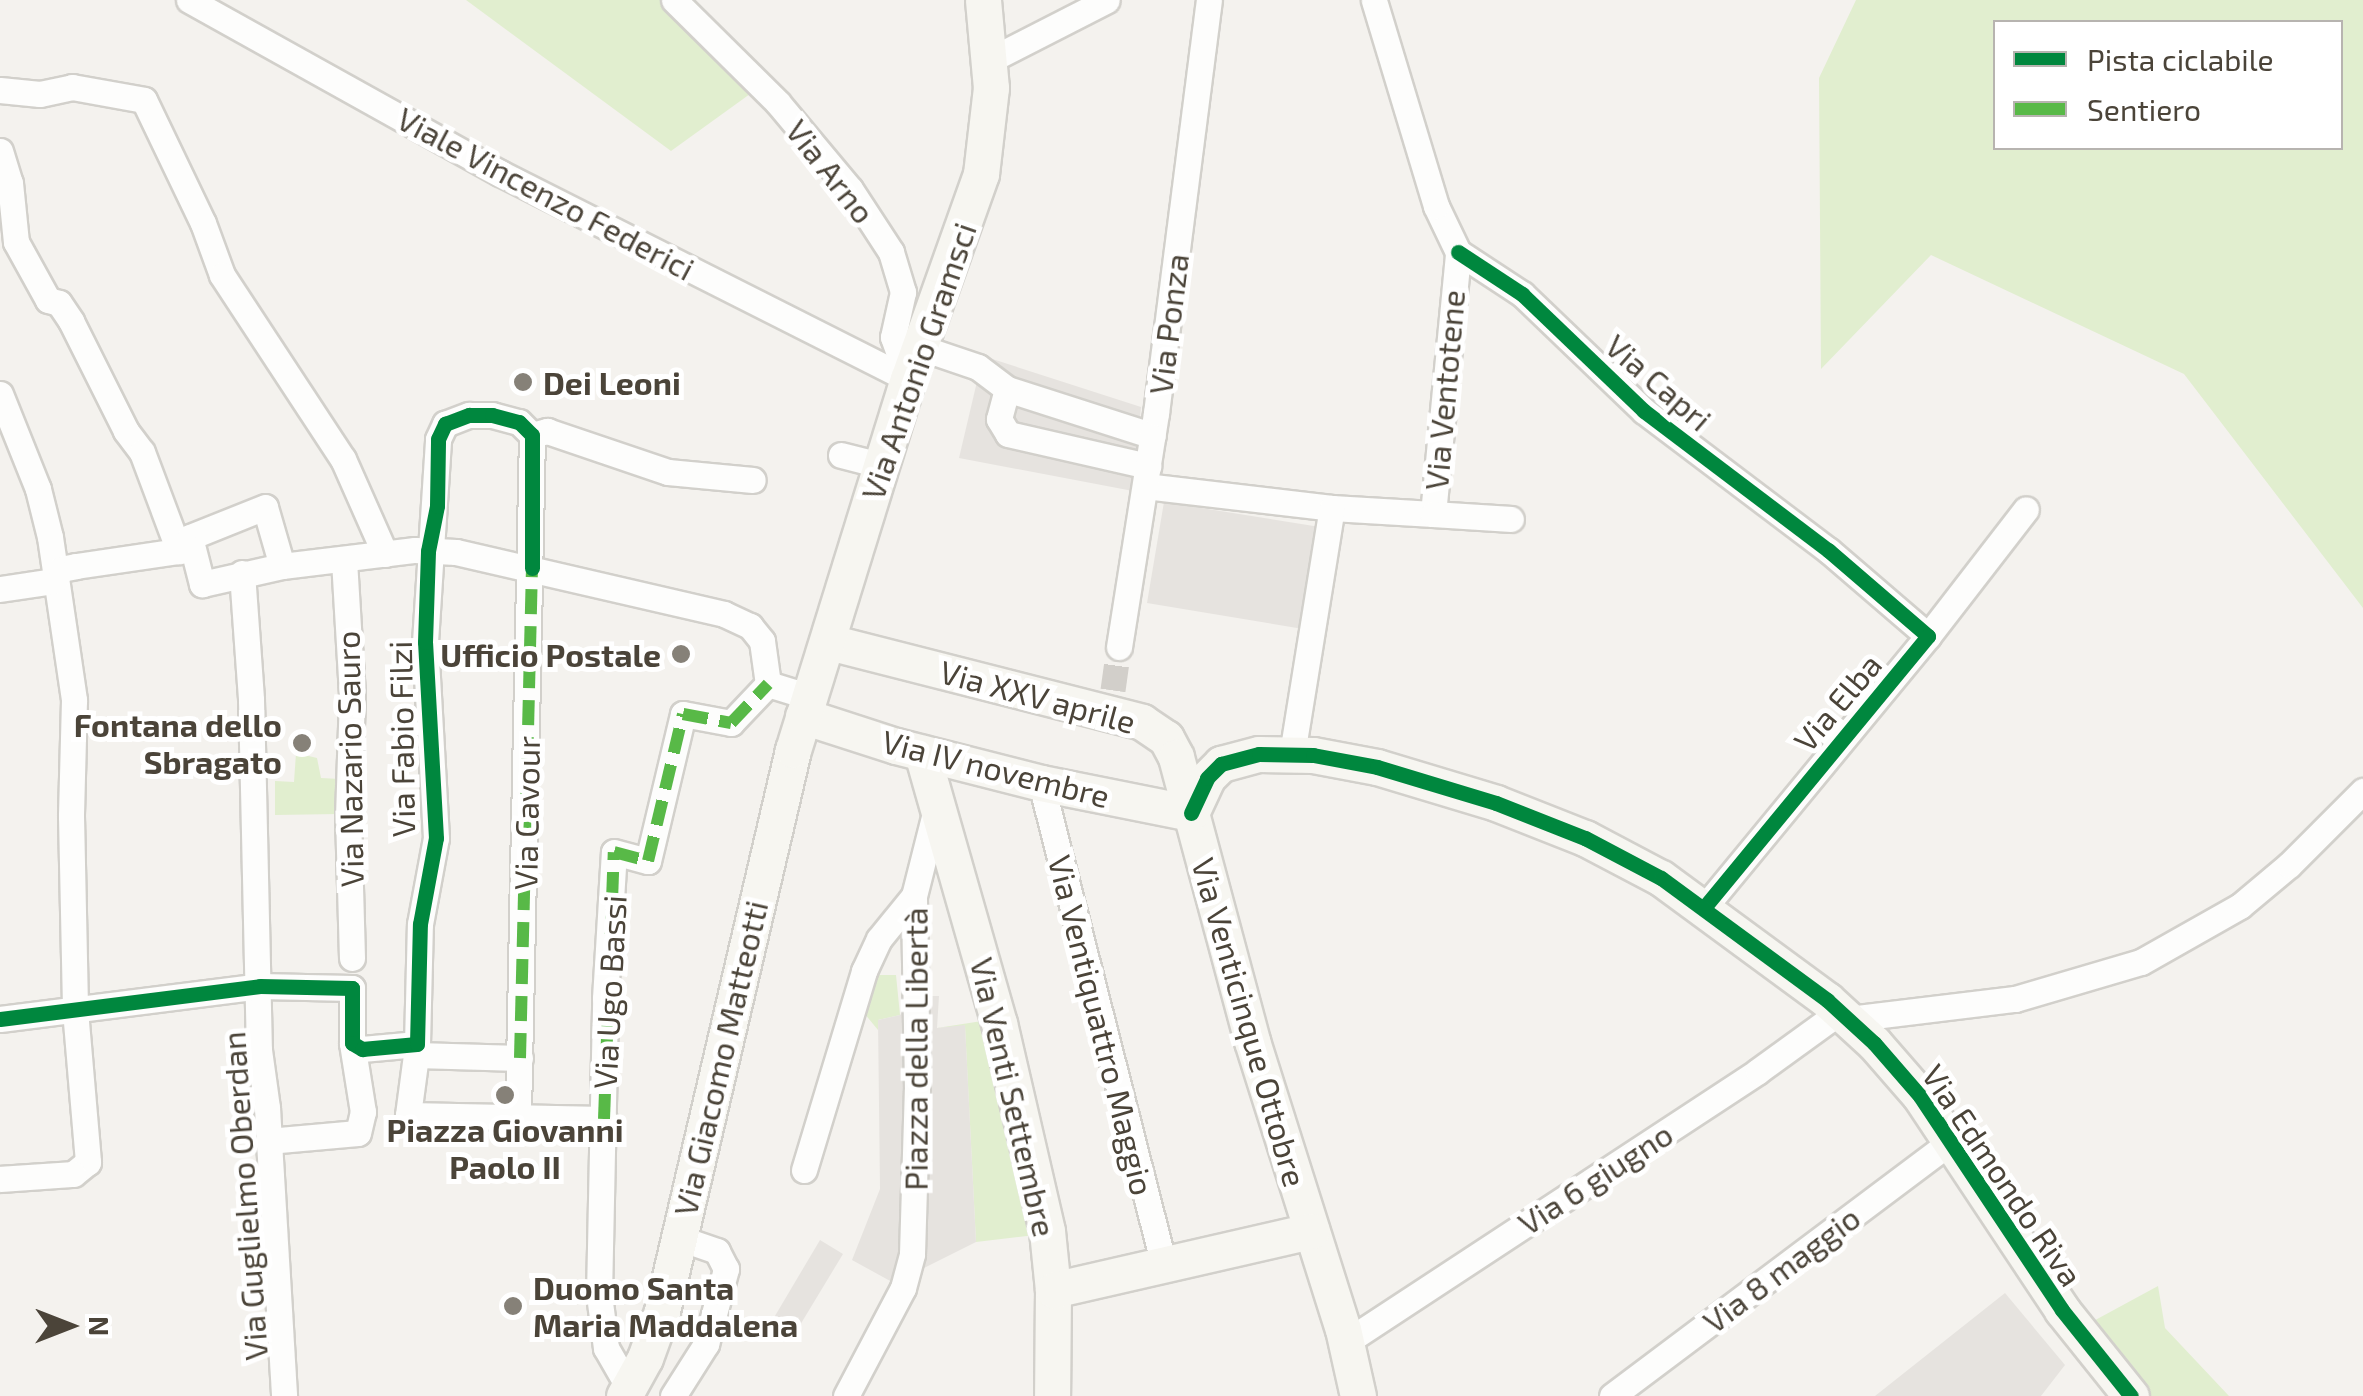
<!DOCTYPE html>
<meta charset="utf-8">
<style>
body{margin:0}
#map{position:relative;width:2363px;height:1396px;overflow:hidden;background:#f4f2ee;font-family:"Exo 2",sans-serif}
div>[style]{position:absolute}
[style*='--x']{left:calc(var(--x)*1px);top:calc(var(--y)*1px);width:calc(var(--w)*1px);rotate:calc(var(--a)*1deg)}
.green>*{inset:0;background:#e1eecf}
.parking>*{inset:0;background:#e6e3df}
.street-tunnel>*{height:25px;margin-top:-12.5px;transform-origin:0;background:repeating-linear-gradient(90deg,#d2cfca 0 25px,transparent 0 37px)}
.roads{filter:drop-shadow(2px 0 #d2d0cb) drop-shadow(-2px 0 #d2d0cb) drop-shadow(0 2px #d2d0cb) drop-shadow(0 -2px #d2d0cb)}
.street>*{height:25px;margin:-12.5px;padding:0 12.5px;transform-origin:12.5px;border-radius:12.5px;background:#fdfdfc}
.secondary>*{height:35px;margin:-17.5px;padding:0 17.5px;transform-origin:17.5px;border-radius:17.5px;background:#f7f6f1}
.quiet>*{height:12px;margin-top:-6px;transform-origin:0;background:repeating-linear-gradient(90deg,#58b947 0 25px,transparent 0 37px)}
.cycleway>*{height:15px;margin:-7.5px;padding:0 7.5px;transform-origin:7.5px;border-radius:7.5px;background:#00873e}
.dots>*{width:28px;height:28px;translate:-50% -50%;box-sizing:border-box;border:5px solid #fff;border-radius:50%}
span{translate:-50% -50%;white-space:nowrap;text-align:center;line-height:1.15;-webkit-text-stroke:10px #fff;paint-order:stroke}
.street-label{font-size:32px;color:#4b4439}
.poi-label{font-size:32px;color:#4b4439;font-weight:700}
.left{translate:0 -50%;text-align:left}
.right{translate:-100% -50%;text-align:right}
.legend{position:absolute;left:1993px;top:20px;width:350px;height:130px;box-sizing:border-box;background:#fff;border:2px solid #b7b4b0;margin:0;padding:12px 18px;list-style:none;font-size:30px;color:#4b4439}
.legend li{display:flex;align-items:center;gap:20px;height:50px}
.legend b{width:50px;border:2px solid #b7b4b0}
.north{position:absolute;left:20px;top:1276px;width:100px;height:100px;-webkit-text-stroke:8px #fff;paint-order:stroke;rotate:90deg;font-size:28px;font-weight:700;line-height:40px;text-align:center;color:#4b4439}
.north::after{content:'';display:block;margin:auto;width:35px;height:45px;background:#4b4439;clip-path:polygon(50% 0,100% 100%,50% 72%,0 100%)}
</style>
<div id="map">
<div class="green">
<div style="clip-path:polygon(466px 0,669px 0,750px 94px,671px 151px)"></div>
<div style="clip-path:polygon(evenodd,1856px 0,2363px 0,2363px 608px,2184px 374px,1931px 255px,1821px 369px,1819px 78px,1856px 0,1996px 22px,2340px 22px,2340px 148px,1996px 148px,1996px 22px)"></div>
<div style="clip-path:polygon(296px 753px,317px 758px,321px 778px,340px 779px,339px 814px,275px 815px,275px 781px,294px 782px)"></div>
<div style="clip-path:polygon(869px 975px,896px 975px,900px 1015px,878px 1020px,878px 1030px,864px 1013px)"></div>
<div style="clip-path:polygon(982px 1021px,1036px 1235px,976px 1242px,965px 1026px,937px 1028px)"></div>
<div style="clip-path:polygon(2158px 1286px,2165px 1328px,2229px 1396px,2147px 1396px,2088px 1324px)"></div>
</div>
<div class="parking">
<div style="clip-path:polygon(983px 356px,1141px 407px,1133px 491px,959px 458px)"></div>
<div style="clip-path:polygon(1164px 502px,1320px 527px,1303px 629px,1147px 603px)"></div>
<div style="clip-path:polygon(920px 996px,939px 996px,937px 1028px,965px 1025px,976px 1242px,920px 1270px,903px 1288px,852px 1260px,880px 1189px,878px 1020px,900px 1015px)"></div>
<div style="clip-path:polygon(820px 1240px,843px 1254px,791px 1340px,769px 1326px)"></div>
<div style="clip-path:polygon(2005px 1293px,2065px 1365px,2041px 1396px,1875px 1396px)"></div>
</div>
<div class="street-tunnel">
<div style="--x:1113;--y:690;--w:43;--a:-82.1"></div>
</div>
<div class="roads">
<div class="street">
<div style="--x:189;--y:0;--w:356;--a:29.1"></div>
<div style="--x:500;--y:173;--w:457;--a:26.8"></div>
<div style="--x:674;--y:0;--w:146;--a:44.7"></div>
<div style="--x:778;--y:103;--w:112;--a:50.1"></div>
<div style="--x:850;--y:189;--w:75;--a:56.9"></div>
<div style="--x:891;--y:252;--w:42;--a:73.3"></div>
<div style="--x:903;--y:292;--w:46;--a:102.5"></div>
<div style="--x:893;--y:337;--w:45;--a:70.3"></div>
<div style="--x:990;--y:60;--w:131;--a:-27.1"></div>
<div style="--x:0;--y:90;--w:40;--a:5.7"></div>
<div style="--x:40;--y:94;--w:33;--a:-12"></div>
<div style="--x:72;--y:87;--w:73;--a:10.2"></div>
<div style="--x:144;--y:100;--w:136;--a:64.4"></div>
<div style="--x:203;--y:223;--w:55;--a:69.9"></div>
<div style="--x:222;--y:275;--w:220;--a:56.7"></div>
<div style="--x:343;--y:459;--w:104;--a:66.1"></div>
<div style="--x:0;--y:151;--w:34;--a:73"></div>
<div style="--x:10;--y:183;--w:59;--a:84.2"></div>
<div style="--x:16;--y:242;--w:66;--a:61.1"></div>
<div style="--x:48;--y:300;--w:11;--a:15"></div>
<div style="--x:59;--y:303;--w:22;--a:56"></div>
<div style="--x:71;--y:321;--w:123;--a:63.4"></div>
<div style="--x:126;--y:431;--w:26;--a:53"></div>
<div style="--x:142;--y:452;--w:106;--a:69.5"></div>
<div style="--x:1458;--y:252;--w:77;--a:33.3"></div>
<div style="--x:1522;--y:294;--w:169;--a:43.8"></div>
<div style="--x:1644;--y:411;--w:231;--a:37.1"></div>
<div style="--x:1828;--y:550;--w:132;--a:40.7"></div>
<div style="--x:1928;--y:636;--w:351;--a:129.5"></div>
<div style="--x:919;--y:347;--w:62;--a:18.7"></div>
<div style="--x:978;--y:367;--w:36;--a:37"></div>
<div style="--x:1007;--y:389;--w:153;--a:17.8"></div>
<div style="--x:1007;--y:389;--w:31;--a:105"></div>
<div style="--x:999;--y:419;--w:17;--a:59"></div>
<div style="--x:1008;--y:434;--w:144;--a:12.9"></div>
<div style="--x:0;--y:394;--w:102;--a:68.2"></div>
<div style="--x:38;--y:489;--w:49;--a:76"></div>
<div style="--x:50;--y:537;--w:165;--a:81.6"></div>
<div style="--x:74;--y:700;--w:116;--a:91.5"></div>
<div style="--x:71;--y:816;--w:194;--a:88.8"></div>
<div style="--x:75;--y:1010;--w:153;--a:85.1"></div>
<div style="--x:88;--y:1162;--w:19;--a:141"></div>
<div style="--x:73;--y:1174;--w:73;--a:176.1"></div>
<div style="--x:532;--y:435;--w:16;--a:-15"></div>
<div style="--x:547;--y:431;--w:128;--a:18.7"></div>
<div style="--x:668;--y:472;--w:85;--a:5.4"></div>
<div style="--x:841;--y:455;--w:40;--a:14.4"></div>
<div style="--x:1145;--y:486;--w:188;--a:6.7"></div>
<div style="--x:1332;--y:508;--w:101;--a:3.4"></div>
<div style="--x:1433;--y:514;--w:263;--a:-84.5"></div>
<div style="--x:1458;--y:252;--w:51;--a:-115.6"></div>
<div style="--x:1436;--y:206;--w:215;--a:-106.8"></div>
<div style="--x:1433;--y:514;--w:78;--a:3.7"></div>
<div style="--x:344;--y:560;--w:136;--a:86.6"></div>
<div style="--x:352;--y:696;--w:119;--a:91.9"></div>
<div style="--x:348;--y:815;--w:143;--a:88.4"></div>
<div style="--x:282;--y:566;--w:61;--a:-106.1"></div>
<div style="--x:265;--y:507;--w:81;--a:158.2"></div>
<div style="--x:190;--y:537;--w:49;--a:75.7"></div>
<div style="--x:202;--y:584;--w:82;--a:-12.7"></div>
<div style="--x:282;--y:566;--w:134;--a:-6.9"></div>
<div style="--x:415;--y:550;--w:41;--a:2.8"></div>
<div style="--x:456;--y:552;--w:275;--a:13"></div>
<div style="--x:724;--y:614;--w:29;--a:25"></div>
<div style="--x:750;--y:626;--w:19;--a:51"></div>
<div style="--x:762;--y:641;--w:43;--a:82.1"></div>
<div style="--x:768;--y:684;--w:44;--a:17.2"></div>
<div style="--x:242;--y:573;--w:127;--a:85.9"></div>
<div style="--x:251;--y:700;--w:350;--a:88.7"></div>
<div style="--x:259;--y:1050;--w:59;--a:82.1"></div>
<div style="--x:267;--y:1108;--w:289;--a:86.6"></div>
<div style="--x:0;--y:589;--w:55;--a:-8.4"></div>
<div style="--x:54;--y:581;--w:14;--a:-60"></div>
<div style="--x:61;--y:569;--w:15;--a:-11"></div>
<div style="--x:76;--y:566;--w:116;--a:-8.4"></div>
<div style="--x:1928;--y:636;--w:160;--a:-52.3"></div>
<div style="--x:1119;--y:647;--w:237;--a:-81"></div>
<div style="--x:1156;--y:413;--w:416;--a:-82.7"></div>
<div style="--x:1292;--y:754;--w:249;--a:-80.8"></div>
<div style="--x:1041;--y:783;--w:499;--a:75.7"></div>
<div style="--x:0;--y:1019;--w:262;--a:-7.2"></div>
<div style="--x:260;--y:986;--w:92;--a:1.2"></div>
<div style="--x:352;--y:988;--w:55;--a:90"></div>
<div style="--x:352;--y:1043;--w:12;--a:31"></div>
<div style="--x:362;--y:1049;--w:55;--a:-5.2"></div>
<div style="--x:417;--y:1044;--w:120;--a:-88.6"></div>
<div style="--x:420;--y:924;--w:87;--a:-79.5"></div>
<div style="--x:436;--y:838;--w:196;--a:-93.2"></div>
<div style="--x:425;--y:642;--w:203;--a:-86.3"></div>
<div style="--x:438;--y:439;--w:17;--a:-65"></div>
<div style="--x:445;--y:424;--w:26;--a:-21"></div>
<div style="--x:469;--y:415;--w:23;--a:0"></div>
<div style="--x:492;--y:415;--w:28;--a:15"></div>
<div style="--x:519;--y:422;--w:18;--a:45"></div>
<div style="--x:532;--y:435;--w:682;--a:91.18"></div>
<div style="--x:1849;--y:1019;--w:167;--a:-6.9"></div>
<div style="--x:2015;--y:999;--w:131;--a:-16.4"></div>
<div style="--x:2141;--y:962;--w:114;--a:-29.5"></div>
<div style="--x:2240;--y:906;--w:64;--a:-39.9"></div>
<div style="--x:2289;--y:865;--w:105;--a:-45"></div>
<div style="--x:520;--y:1058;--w:104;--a:-178.3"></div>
<div style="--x:416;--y:1055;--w:61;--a:97.6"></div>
<div style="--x:408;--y:1115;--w:196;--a:1.2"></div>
<div style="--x:268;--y:1141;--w:90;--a:-5.1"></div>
<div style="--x:358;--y:1133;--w:22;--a:-77"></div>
<div style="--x:363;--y:1112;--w:70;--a:-99.1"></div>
<div style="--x:804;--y:1170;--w:208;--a:-73.2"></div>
<div style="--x:864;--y:971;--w:35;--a:-65"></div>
<div style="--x:879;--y:939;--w:55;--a:-50.9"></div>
<div style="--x:1346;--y:1342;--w:493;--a:-33.3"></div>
<div style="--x:1758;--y:1071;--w:102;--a:-35.9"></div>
<div style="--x:629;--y:1388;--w:46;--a:-119.9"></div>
<div style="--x:606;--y:1348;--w:53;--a:-97.5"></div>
<div style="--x:599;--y:1295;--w:297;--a:-88.8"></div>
<div style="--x:605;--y:998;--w:146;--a:-86.5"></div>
<div style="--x:614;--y:852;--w:35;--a:15"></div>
<div style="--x:648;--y:861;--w:151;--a:-76.6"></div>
<div style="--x:683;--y:714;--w:49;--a:10.6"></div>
<div style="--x:731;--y:723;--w:54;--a:-46.5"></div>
<div style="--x:673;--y:1396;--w:62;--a:-57.6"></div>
<div style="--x:706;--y:1344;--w:78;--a:-75.1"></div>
<div style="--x:726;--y:1269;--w:20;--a:-117"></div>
<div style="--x:717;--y:1251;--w:40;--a:-161.1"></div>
<div style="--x:846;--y:1396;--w:122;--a:-62.2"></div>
<div style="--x:903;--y:1288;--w:35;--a:-75"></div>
<div style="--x:912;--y:1254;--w:164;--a:-88.3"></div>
<div style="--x:917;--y:1090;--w:194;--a:-90.9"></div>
<div style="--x:914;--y:896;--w:90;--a:-75.8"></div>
<div style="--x:1612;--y:1396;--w:423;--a:-36.9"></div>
</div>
<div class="secondary">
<div style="--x:829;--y:642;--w:323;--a:14.3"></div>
<div style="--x:1142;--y:722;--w:29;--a:34"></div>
<div style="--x:1166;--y:738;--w:21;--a:62"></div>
<div style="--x:1176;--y:757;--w:294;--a:75"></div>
<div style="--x:1252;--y:1041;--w:302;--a:72.5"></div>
<div style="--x:1343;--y:1329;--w:69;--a:77.4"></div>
<div style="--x:803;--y:716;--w:98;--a:17.9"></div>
<div style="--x:896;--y:746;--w:150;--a:14.3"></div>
<div style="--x:1041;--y:783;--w:153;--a:11.3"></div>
<div style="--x:922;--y:753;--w:281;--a:74.1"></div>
<div style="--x:999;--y:1023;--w:213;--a:77"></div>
<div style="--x:1047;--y:1231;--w:59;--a:84.2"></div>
<div style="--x:1053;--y:1290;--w:106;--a:90.5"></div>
<div style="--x:1191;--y:813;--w:38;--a:-65"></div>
<div style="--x:1207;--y:778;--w:20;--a:-45"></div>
<div style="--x:1221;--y:764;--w:39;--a:-15"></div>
<div style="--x:1259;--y:754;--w:54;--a:1.1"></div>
<div style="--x:1313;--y:755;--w:65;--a:10.6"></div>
<div style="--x:1377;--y:767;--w:124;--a:16.8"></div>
<div style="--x:1496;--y:803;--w:96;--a:21.5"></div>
<div style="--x:1585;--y:838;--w:86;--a:27.8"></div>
<div style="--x:1661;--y:878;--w:206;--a:36.3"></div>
<div style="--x:1827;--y:1000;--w:64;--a:42.5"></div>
<div style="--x:1874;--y:1043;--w:70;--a:49"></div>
<div style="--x:1920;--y:1096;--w:257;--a:56.4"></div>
<div style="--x:2062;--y:1310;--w:110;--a:51.3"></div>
<div style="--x:1053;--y:1290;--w:265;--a:-12.9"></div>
<div style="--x:624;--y:1396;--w:43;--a:-61.1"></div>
<div style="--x:645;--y:1358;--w:50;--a:-70.1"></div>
<div style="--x:662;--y:1311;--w:576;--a:-76.86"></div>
<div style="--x:793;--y:750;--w:388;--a:-72.8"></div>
<div style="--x:908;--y:379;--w:218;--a:-70.4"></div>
<div style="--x:981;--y:174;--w:87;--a:-83.4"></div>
<div style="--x:991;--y:88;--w:88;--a:-95.2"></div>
</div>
</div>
<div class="quiet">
<div style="--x:520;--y:1058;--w:490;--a:-88.6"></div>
<div style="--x:604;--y:1119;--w:267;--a:-87.9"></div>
<div style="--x:614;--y:852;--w:35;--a:15"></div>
<div style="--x:648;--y:861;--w:151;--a:-76.6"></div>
<div style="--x:683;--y:714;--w:49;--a:10.6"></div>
<div style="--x:731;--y:723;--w:54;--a:-46.5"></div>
</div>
<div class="cycleway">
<div style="--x:1458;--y:252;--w:77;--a:33.3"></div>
<div style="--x:1522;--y:294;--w:169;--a:43.8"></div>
<div style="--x:1644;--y:411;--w:231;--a:37.1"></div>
<div style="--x:1828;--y:550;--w:132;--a:40.7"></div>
<div style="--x:1928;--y:636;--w:351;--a:129.5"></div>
<div style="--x:1191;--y:813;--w:38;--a:-65"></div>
<div style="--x:1207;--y:778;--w:20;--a:-45"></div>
<div style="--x:1221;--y:764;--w:39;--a:-15"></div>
<div style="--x:1259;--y:754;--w:54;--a:1.1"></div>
<div style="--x:1313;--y:755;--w:65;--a:10.6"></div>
<div style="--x:1377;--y:767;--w:124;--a:16.8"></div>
<div style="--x:1496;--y:803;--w:96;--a:21.5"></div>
<div style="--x:1585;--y:838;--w:86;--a:27.8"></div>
<div style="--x:1661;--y:878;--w:206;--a:36.3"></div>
<div style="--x:1827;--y:1000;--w:64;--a:42.5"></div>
<div style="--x:1874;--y:1043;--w:70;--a:49"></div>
<div style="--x:1920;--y:1096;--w:257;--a:56.4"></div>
<div style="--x:2062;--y:1310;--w:110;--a:51.3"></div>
<div style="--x:0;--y:1019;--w:262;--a:-7.2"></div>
<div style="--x:260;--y:986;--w:92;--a:1.2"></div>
<div style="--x:352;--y:988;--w:55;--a:90"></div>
<div style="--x:352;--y:1043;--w:12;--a:31"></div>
<div style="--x:362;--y:1049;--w:55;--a:-5.2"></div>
<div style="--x:417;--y:1044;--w:120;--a:-88.6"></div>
<div style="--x:420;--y:924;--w:87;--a:-79.5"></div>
<div style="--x:436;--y:838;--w:196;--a:-93.2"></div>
<div style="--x:425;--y:642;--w:91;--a:-88.1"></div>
<div style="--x:428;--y:551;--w:46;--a:-78.7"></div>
<div style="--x:437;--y:506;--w:67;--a:-89.1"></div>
<div style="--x:438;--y:439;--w:17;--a:-65"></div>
<div style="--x:445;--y:424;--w:26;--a:-21"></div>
<div style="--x:469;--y:415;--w:23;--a:0"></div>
<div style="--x:492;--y:415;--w:28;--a:15"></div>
<div style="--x:519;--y:422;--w:18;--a:45"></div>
<div style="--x:532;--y:435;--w:133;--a:90"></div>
</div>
<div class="dots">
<div style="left:523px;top:382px;background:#868178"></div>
<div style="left:681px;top:654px;background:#868178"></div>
<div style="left:302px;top:743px;background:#868178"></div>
<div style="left:505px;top:1095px;background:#868178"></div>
<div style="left:513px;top:1306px;background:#868178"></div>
</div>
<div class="street-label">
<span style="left:831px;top:171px;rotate:52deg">Via Arno</span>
<span style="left:546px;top:193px;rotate:28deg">Viale Vincenzo Federici</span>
<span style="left:1168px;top:324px;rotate:-83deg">Via Ponza</span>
<span style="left:918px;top:361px;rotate:-71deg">Via Antonio Gramsci</span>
<span style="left:1659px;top:382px;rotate:41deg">Via Capri</span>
<span style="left:1444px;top:390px;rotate:-85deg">Via Ventotene</span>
<span style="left:1038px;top:696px;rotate:15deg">Via XXV aprile</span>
<span style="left:1837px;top:702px;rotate:-50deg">Via Elba</span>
<span style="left:401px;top:739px;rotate:-91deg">Via Fabio Filzi</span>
<span style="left:349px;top:759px;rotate:-91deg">Via Nazario Sauro</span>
<span style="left:996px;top:768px;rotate:14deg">Via IV novembre</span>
<span style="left:526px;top:813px;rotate:-89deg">Via Cavour</span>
<span style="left:609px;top:992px;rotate:-87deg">Via Ugo Bassi</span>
<span style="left:1250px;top:1022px;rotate:74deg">Via Venticinque Ottobre</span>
<span style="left:1102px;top:1025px;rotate:76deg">Via Ventiquattro Maggio</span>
<span style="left:915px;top:1049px;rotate:-90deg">Piazza della Libertà</span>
<span style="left:720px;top:1058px;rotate:-77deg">Via Giacomo Matteotti</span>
<span style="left:1014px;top:1097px;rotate:77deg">Via Venti Settembre</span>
<span style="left:2003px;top:1175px;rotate:56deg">Via Edmondo Riva</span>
<span style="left:1595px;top:1178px;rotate:-33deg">Via 6 giugno</span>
<span style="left:244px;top:1196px;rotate:-94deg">Via Guglielmo Oberdan</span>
<span style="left:1781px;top:1269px;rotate:-37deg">Via 8 maggio</span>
</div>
<div class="poi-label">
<span class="left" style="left:543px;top:382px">Dei Leoni</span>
<span class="right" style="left:661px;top:654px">Ufficio Postale</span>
<span class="right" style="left:282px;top:743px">Fontana dello<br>Sbragato</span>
<span style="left:505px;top:1148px">Piazza Giovanni<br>Paolo II</span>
<span class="left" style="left:533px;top:1306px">Duomo Santa<br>Maria Maddalena</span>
</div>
<ul class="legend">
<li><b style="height:12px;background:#00873e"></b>Pista ciclabile</li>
<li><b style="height:12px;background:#58b947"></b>Sentiero</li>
</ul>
<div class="north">N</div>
</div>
